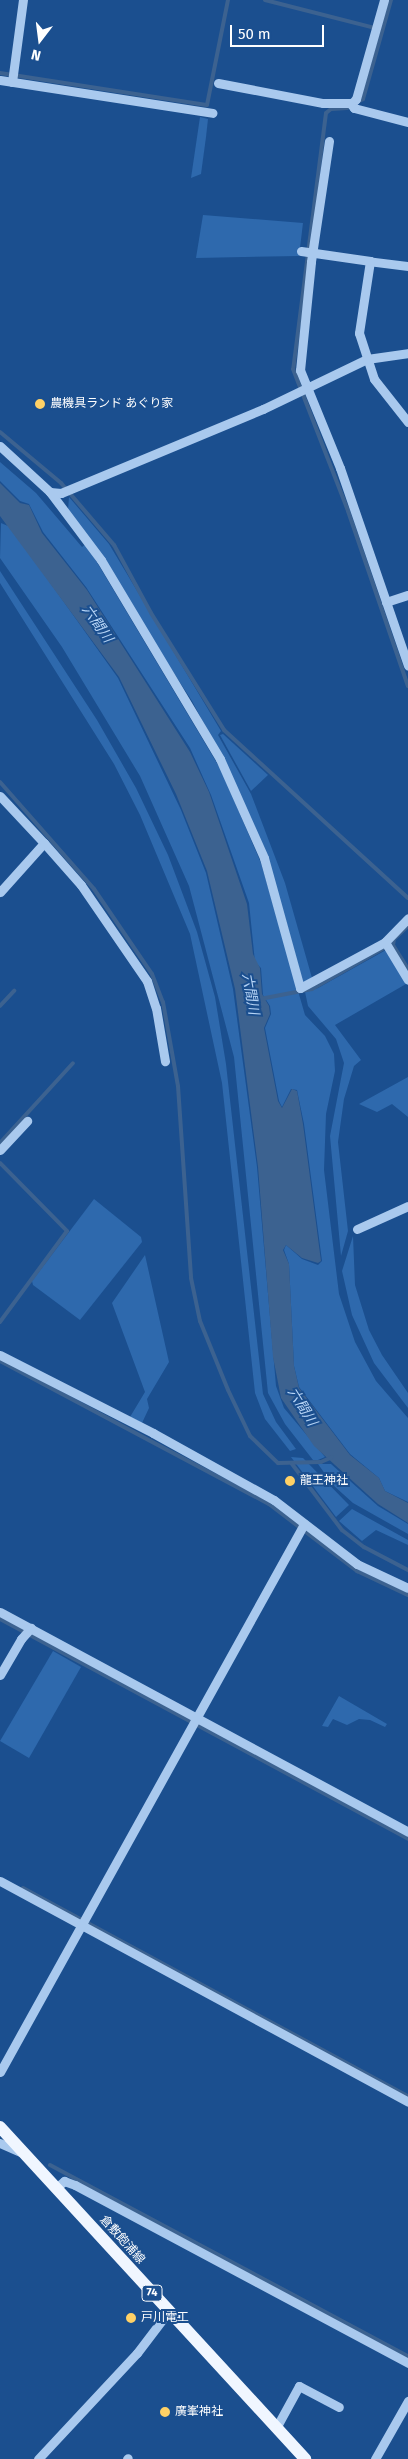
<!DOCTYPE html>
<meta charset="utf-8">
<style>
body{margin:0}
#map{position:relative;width:408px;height:2459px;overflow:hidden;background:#1b4f8f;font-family:"Fira Sans","Noto Sans JP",sans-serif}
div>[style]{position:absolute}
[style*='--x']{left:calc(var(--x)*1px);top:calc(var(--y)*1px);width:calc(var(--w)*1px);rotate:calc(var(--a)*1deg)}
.green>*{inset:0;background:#2e69ad}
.water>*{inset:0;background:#3c6290}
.stream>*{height:4px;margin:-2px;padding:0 2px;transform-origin:2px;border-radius:2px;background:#3c6290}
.minor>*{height:9px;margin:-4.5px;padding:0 4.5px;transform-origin:4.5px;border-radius:4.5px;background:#a9c9ee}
.major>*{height:12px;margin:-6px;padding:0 6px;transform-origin:6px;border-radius:6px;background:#f0f6ff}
.dots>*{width:14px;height:14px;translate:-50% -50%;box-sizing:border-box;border:2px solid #1b4f8f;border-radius:50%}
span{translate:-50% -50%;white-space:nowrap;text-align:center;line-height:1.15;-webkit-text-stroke:4px #1b4f8f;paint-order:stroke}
.shield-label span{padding:1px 4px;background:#1b4f8f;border:1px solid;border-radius:4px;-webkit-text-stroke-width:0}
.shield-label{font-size:11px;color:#fff;font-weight:700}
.poi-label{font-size:12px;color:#fff}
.left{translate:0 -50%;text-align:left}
.street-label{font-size:12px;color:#fff}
.water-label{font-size:14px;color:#b5d3f5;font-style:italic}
.north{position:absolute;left:15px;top:15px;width:50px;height:50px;-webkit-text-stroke:4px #1b4f8f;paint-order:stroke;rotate:195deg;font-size:14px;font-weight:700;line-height:20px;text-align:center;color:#fff}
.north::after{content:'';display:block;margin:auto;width:18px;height:22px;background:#fff;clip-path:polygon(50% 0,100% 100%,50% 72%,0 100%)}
.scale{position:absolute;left:230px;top:25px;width:94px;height:22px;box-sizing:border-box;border:2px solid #fff;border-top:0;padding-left:6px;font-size:15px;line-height:18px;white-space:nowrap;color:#fff;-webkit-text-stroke:4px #1b4f8f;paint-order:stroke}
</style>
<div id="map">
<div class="green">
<div style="clip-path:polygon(200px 117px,208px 119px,206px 137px,201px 174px,191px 178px)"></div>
<div style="clip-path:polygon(203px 215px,303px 223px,299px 256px,196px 258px)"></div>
<div style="clip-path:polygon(0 462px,36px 493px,82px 547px,86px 544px,221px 770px,261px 863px,305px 1015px,325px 1036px,334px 1054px,335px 1071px,326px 1114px,324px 1170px,339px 1294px,355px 1342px,376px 1381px,408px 1418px,408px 1502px,385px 1491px,379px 1478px,350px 1454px,299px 1387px,294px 1366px,289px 1264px,284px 1250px,286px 1245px,302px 1259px,318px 1265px,322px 1261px,304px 1124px,297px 1090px,291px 1089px,282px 1107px,279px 1101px,265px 1028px,271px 1014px,270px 1006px,263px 995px,261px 968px,255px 962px,249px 903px,211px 795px,190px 748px,86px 587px,43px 532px,29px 504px,20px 501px,0 481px)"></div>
<div style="clip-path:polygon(69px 497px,109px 544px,221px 731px,218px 735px,251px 794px,285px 883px,312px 978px,303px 983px,285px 917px,257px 833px,227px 767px,192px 701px,68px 510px)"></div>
<div style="clip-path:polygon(1px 523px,8px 526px,26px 549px,118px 678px,181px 810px,206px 873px,233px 989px,257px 1167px,276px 1386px,284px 1408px,325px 1457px,318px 1460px,313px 1460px,285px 1424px,268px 1393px,234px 1057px,189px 886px,140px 776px,62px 647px,0 558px)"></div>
<div style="clip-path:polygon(0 571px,97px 720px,136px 788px,168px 855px,197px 932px,215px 997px,226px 1064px,263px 1394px,276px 1422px,296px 1449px,290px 1451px,265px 1419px,255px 1393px,222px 1083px,190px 934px,140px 815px,114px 764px,0 583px)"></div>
<div style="clip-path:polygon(223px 734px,268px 775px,251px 791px,220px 735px)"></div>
<div style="clip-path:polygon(386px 950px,406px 984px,335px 1025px,361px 1060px,354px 1066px,344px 1099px,338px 1142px,348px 1231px,341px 1256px,330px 1136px,344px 1063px,336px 1039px,308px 1006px,305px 992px,318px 988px)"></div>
<div style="clip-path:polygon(408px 1077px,408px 1117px,392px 1104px,377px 1112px,359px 1104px)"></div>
<div style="clip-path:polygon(94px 1199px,141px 1237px,142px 1242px,80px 1320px,33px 1285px,32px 1281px)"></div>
<div style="clip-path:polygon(353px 1236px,355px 1285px,369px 1330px,382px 1355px,408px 1393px,408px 1408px,374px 1363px,352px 1315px,342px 1271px)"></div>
<div style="clip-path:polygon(145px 1255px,169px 1362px,147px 1399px,149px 1408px,142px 1423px,130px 1417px,145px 1392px,112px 1303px)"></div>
<div style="clip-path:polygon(291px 1457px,303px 1458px,349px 1505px,336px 1517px)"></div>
<div style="clip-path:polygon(318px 1464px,331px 1464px,378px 1506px,408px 1524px,408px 1534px,353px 1503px,333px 1485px)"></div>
<div style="clip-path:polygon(352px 1509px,408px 1540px,408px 1545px,376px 1530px,362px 1541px,339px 1521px)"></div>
<div style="clip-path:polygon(53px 1651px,81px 1667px,29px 1758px,0 1741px)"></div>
<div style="clip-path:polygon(339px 1696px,387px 1724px,385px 1727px,370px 1720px,359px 1719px,347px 1725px,333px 1719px,328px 1727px,322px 1726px)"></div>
</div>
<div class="water">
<div style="clip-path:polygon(0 483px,20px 503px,29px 505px,42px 533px,87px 590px,190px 752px,209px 792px,247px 904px,253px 954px,260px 968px,262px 994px,269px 1006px,270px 1014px,264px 1028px,278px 1101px,282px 1108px,292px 1089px,297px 1091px,303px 1124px,321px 1261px,318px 1263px,302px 1258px,286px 1245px,283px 1250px,289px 1264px,294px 1366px,299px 1388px,350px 1455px,379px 1478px,385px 1491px,408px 1503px,408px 1523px,378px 1504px,314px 1446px,281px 1398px,273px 1357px,258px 1167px,235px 989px,207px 871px,176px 794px,119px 677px,0 516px)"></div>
</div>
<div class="stream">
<div style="--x:265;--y:0;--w:114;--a:14.3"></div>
<div style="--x:391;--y:0;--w:103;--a:105.8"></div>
<div style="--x:363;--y:99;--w:18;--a:151"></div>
<div style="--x:347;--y:108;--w:16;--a:176"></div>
<div style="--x:331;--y:109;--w:6;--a:141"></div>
<div style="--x:326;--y:113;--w:258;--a:97.3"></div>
<div style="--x:293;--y:369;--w:152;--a:68.8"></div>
<div style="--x:348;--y:511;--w:185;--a:71.1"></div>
<div style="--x:0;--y:73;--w:209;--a:8.8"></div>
<div style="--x:207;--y:105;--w:107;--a:-78.7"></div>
<div style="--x:0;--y:432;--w:80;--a:39.9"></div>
<div style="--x:61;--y:483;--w:82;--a:49.5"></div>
<div style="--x:114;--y:545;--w:77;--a:61.4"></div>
<div style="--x:151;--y:613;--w:138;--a:58"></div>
<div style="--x:224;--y:730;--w:249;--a:42.4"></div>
<div style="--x:0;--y:782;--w:142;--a:48.7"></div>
<div style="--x:94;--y:889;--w:103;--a:55.7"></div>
<div style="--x:152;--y:974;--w:30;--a:69"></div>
<div style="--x:163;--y:1002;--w:85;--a:79.9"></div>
<div style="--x:178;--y:1086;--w:192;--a:86.1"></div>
<div style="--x:191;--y:1278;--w:44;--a:78.2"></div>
<div style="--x:200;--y:1321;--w:74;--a:67.9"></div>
<div style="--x:228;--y:1390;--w:51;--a:64.4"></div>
<div style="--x:250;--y:1436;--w:39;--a:44"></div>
<div style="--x:278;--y:1463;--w:43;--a:-1.3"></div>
<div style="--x:321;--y:1462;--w:12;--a:-24"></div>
<div style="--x:408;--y:926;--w:19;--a:137"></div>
<div style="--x:394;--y:939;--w:6;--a:99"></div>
<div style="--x:393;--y:945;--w:28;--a:58"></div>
<div style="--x:260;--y:999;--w:53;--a:-10.9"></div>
<div style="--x:312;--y:989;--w:93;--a:-29.6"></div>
<div style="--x:0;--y:1006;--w:21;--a:-47"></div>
<div style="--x:0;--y:1143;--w:108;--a:-47.6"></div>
<div style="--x:0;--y:1163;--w:95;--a:45.4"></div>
<div style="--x:67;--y:1231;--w:113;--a:126.4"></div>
<div style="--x:0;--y:1361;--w:305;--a:28"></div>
<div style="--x:269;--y:1504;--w:111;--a:37.3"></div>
<div style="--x:357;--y:1571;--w:56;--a:25.2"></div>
<div style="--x:292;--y:1464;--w:83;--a:52.9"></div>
<div style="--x:342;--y:1530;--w:28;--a:38"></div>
<div style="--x:364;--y:1547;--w:50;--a:27.6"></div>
<div style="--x:0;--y:1619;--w:464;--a:28.3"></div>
<div style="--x:23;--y:1888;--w:438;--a:28.4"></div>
<div style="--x:50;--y:2165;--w:406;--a:28.1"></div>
</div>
<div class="minor">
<div style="--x:384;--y:0;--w:103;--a:105.8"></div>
<div style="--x:356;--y:99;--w:7;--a:135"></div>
<div style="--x:351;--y:104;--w:5;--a:53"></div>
<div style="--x:354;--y:108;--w:56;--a:14.5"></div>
<div style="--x:0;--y:80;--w:215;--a:8.8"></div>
<div style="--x:12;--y:82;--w:83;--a:-82.4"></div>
<div style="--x:218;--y:83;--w:107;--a:10.8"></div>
<div style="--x:323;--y:103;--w:28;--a:0"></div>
<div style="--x:329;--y:141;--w:122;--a:98.5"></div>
<div style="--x:311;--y:262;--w:109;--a:95.8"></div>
<div style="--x:300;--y:370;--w:106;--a:67.8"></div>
<div style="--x:340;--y:468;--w:209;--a:71"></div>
<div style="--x:301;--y:251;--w:70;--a:8.2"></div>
<div style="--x:408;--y:266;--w:38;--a:-173"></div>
<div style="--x:370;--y:261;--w:73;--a:98.7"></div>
<div style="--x:359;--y:333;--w:48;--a:71.9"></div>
<div style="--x:374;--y:379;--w:55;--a:51.7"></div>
<div style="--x:0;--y:446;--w:68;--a:42.6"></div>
<div style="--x:50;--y:492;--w:11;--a:5"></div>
<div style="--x:61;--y:493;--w:219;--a:-22.6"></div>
<div style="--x:263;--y:409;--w:115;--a:-25.7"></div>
<div style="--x:367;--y:359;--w:41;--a:-8.3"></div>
<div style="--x:50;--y:492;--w:85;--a:53.1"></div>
<div style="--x:101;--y:560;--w:232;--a:59.1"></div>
<div style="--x:220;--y:759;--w:108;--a:66"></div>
<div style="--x:264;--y:858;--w:135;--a:74.5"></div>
<div style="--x:300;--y:988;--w:97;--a:-28.4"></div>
<div style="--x:385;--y:942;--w:33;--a:-46"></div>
<div style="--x:386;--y:602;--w:23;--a:-18"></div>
<div style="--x:0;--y:796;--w:64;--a:46.9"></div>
<div style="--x:44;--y:843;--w:66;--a:131.9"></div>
<div style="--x:44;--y:843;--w:56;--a:48.6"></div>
<div style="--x:81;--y:885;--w:116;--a:55.5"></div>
<div style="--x:147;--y:981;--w:28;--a:72"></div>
<div style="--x:156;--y:1008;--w:54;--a:80.4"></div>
<div style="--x:385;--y:942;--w:44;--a:58.8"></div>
<div style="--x:0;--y:1150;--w:40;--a:-47"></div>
<div style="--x:357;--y:1229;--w:56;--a:-24.3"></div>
<div style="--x:0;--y:1355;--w:172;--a:27"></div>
<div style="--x:153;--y:1433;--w:138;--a:29"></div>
<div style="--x:274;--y:1500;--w:105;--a:37.6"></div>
<div style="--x:357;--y:1564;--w:56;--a:25.2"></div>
<div style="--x:0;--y:1612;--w:464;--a:28.3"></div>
<div style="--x:0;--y:1675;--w:42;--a:-59.7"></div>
<div style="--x:21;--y:1639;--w:15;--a:-48"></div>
<div style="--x:0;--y:1881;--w:464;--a:28.4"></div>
<div style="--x:0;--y:2072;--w:627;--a:-60.98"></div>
<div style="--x:0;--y:2143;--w:22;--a:24"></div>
<div style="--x:56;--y:2188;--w:11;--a:-41"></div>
<div style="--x:64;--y:2181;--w:12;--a:20"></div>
<div style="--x:75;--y:2185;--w:378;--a:28.1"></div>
<div style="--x:276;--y:2428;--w:48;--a:-61.3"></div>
<div style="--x:299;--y:2386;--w:45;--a:27.7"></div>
<div style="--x:38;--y:2459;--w:145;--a:-47"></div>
<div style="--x:137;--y:2353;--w:53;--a:-52.7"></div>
<div style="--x:127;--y:2459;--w:1;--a:-45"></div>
<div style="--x:375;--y:2459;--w:67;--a:-60.4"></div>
</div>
<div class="major">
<div style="--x:0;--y:2127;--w:451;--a:47.4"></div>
</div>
<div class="dots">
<div style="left:40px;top:404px;background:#ffd166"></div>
<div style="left:290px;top:1481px;background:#ffd166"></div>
<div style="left:131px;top:2318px;background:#ffd166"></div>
<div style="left:165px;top:2412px;background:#ffd166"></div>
</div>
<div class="shield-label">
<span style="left:152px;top:2293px">74</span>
</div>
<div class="poi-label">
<span class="left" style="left:50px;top:404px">農機具ランド あぐり家</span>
<span class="left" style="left:300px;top:1481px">龍王神社</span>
<span class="left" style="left:141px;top:2318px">戸川電工</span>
<span class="left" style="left:175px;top:2412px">廣峯神社</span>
</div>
<div class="street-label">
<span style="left:122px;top:2240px;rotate:48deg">倉敷飽浦線</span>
</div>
<div class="water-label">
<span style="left:97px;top:624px;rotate:55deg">六間川</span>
<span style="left:250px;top:994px;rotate:80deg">六間川</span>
<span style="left:302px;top:1407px;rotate:58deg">六間川</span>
</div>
<div class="north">N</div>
<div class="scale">50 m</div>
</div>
